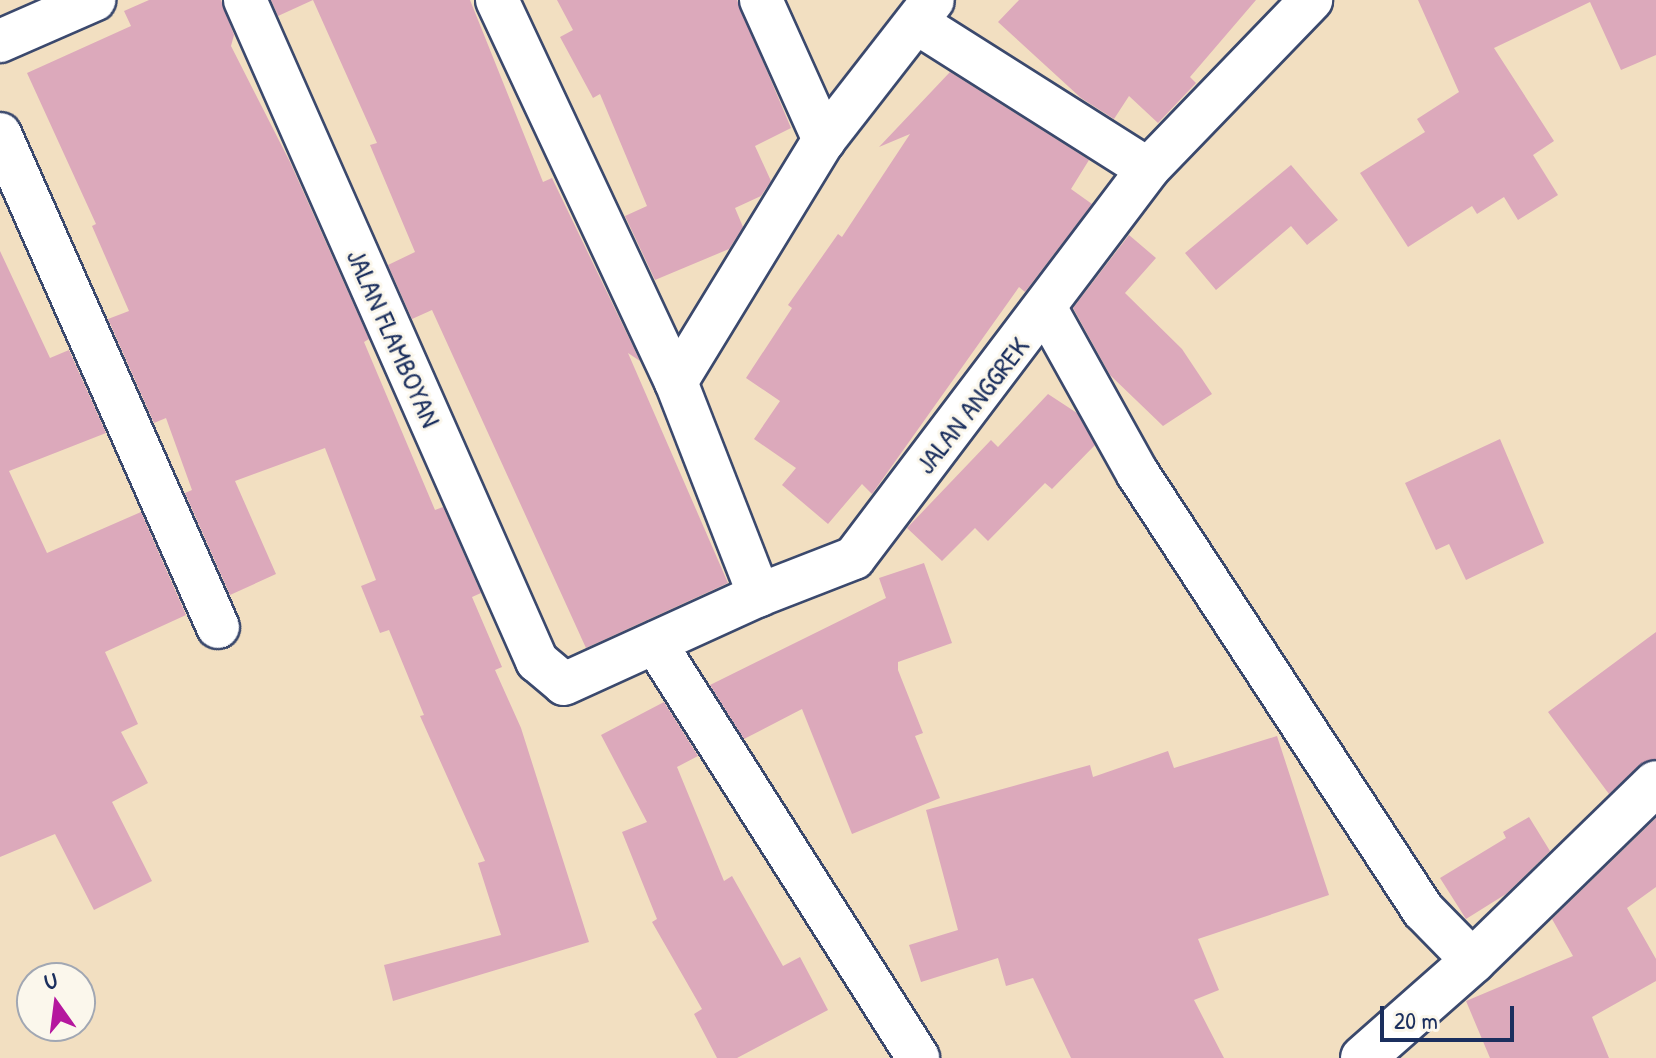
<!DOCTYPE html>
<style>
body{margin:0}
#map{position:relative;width:1656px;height:1058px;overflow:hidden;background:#f2dfc1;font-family:"Patrick Hand",sans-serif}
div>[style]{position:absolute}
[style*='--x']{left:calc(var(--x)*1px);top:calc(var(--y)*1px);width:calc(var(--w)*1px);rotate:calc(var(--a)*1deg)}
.building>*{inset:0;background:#dca9bb}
.roads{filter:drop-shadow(2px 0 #3b496d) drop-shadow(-2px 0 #3b496d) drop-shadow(0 2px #3b496d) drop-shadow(0 -2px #3b496d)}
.street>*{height:42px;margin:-21px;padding:0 21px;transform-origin:21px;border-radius:21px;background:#fff}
.secondary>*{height:44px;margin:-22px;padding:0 22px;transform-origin:22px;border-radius:22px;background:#fff}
span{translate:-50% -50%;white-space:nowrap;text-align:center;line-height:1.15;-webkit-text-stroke:6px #fbf7ec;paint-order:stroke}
.street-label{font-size:28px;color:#1b2f5e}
.north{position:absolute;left:16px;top:962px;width:80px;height:80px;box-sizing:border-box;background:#fbf7ec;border:2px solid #a1a7b3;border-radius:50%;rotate:346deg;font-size:22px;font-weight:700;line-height:32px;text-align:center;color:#1b2f5e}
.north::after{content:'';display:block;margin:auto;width:28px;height:36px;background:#b5179e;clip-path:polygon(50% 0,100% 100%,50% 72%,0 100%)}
.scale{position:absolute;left:1380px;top:1006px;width:134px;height:36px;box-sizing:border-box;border:4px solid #1b2f5e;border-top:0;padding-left:10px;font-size:24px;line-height:28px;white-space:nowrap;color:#1b2f5e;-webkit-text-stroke:6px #fbf7ec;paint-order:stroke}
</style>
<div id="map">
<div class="building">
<div style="clip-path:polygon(149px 0,221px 0,234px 35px,231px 46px,290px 162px,369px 339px,364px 342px,435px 510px,443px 507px,481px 593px,472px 597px,502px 667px,495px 670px,521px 728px,589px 942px,393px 1001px,384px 965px,501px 935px,478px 863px,485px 861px,420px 716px,424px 715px,389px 630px,380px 633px,361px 586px,376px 580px,325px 448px,235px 481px,276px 574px,230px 595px,185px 493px,192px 490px,166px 418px,154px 423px,108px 319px,129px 311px,92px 226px,96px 224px,27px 73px,131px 26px,124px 11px)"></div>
<div style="clip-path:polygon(271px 0,470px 0,543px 182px,552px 178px,640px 361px,628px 353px,728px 583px,586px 648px,432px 310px,412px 319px,388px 265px,415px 252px,370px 145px,377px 143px,313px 0,278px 16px)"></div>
<div style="clip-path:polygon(557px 0,737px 0,791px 128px,755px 146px,771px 181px,761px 196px,735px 208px,743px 227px,729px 249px,655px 280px,625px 216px,647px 206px,600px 94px,593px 98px,560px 37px,573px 30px)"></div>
<div style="clip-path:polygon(1019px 0,1256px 0,1190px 77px,1196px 83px,1158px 123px,1129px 96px,1114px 119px,1081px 98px,998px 22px)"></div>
<div style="clip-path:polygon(1418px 0,1656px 0,1656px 55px,1621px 70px,1590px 2px,1494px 48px,1554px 141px,1533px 155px,1558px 195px,1518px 220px,1504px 197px,1477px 214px,1472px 206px,1408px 247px,1360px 173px,1425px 132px,1417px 119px,1459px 92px)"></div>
<div style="clip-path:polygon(950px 72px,1089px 160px,1071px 189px,1092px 204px,1025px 292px,1019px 287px,872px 494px,862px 484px,828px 524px,782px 485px,796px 468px,754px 439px,780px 401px,746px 378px,792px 308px,788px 305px,838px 234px,842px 237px,910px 134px,879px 147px)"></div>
<div style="clip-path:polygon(1291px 165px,1338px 220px,1307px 245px,1291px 226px,1216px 290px,1185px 253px)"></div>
<div style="clip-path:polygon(1129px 235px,1156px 258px,1125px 293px,1182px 349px,1212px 394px,1163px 426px,1110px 375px,1073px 308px)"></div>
<div style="clip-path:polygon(0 251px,50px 358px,69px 350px,106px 433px,9px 471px,47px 553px,141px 512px,186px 615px,105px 652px,138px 724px,121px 732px,148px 783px,112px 802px,152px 881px,94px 910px,55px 834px,0 857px)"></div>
<div style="clip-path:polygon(1048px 394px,1077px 413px,1095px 445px,1052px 489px,1045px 483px,988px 541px,975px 528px,942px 561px,907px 528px,991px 440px,998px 447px)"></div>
<div style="clip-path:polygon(1500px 439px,1544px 543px,1466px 580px,1449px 544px,1436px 550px,1405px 483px)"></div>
<div style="clip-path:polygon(924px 563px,952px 643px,898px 662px,898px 670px,923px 733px,915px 736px,940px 798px,852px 834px,802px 709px,744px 739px,710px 685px,886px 598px,879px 578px)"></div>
<div style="clip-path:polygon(1656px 632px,1656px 759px,1639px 765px,1609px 794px,1548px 712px)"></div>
<div style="clip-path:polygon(664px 702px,698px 756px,677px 767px,724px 881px,732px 876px,783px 966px,800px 957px,828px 1010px,737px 1058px,717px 1058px,694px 1014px,702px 1009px,652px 922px,657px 919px,622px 832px,647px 822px,601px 735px)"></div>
<div style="clip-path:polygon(1277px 736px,1329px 895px,1198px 939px,1219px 990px,1194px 1000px,1224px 1058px,1071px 1058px,1033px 978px,1006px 986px,998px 958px,921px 982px,909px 945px,958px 930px,926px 810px,1090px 765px,1093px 777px,1168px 751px,1174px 768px)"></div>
<div style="clip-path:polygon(1529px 817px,1550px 851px,1506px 894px,1466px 919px,1440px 878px,1506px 838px,1503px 832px)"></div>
<div style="clip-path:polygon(1656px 818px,1656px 887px,1627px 908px,1656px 959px,1656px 981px,1592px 1017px,1609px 1058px,1490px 1058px,1466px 1001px,1573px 956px,1552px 919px)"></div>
</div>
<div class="roads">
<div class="street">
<div style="--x:245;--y:0;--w:723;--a:66.17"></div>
<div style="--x:537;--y:661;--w:35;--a:40"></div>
<div style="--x:564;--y:684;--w:214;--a:-24.5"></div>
<div style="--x:759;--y:595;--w:102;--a:-21.3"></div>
<div style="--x:854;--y:558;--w:488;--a:-52.9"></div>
<div style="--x:1148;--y:169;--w:235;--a:-46"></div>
<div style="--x:497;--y:0;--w:422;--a:64.9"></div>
<div style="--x:676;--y:382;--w:229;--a:68.7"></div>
<div style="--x:761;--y:0;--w:154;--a:65.8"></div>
<div style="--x:917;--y:23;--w:273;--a:32.3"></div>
<div style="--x:0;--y:41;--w:103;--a:-23.6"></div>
<div style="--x:0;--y:134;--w:539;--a:66.15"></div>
<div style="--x:1046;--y:309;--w:189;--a:60.9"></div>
<div style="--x:1138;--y:474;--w:521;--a:56.83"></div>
<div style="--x:1423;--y:910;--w:71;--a:45.6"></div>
<div style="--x:676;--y:382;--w:284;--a:-58.6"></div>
<div style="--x:824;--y:140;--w:177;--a:-52.1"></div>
<div style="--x:655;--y:643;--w:491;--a:57.6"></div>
</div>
<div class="secondary">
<div style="--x:1363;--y:1058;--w:147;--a:-41.4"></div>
<div style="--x:1473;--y:961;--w:255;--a:-44.2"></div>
</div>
</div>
<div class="street-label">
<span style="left:394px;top:338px;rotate:66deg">JALAN FLAMBOYAN</span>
<span style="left:972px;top:405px;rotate:-52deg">JALAN ANGGREK</span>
</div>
<div class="north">U</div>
<div class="scale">20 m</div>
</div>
